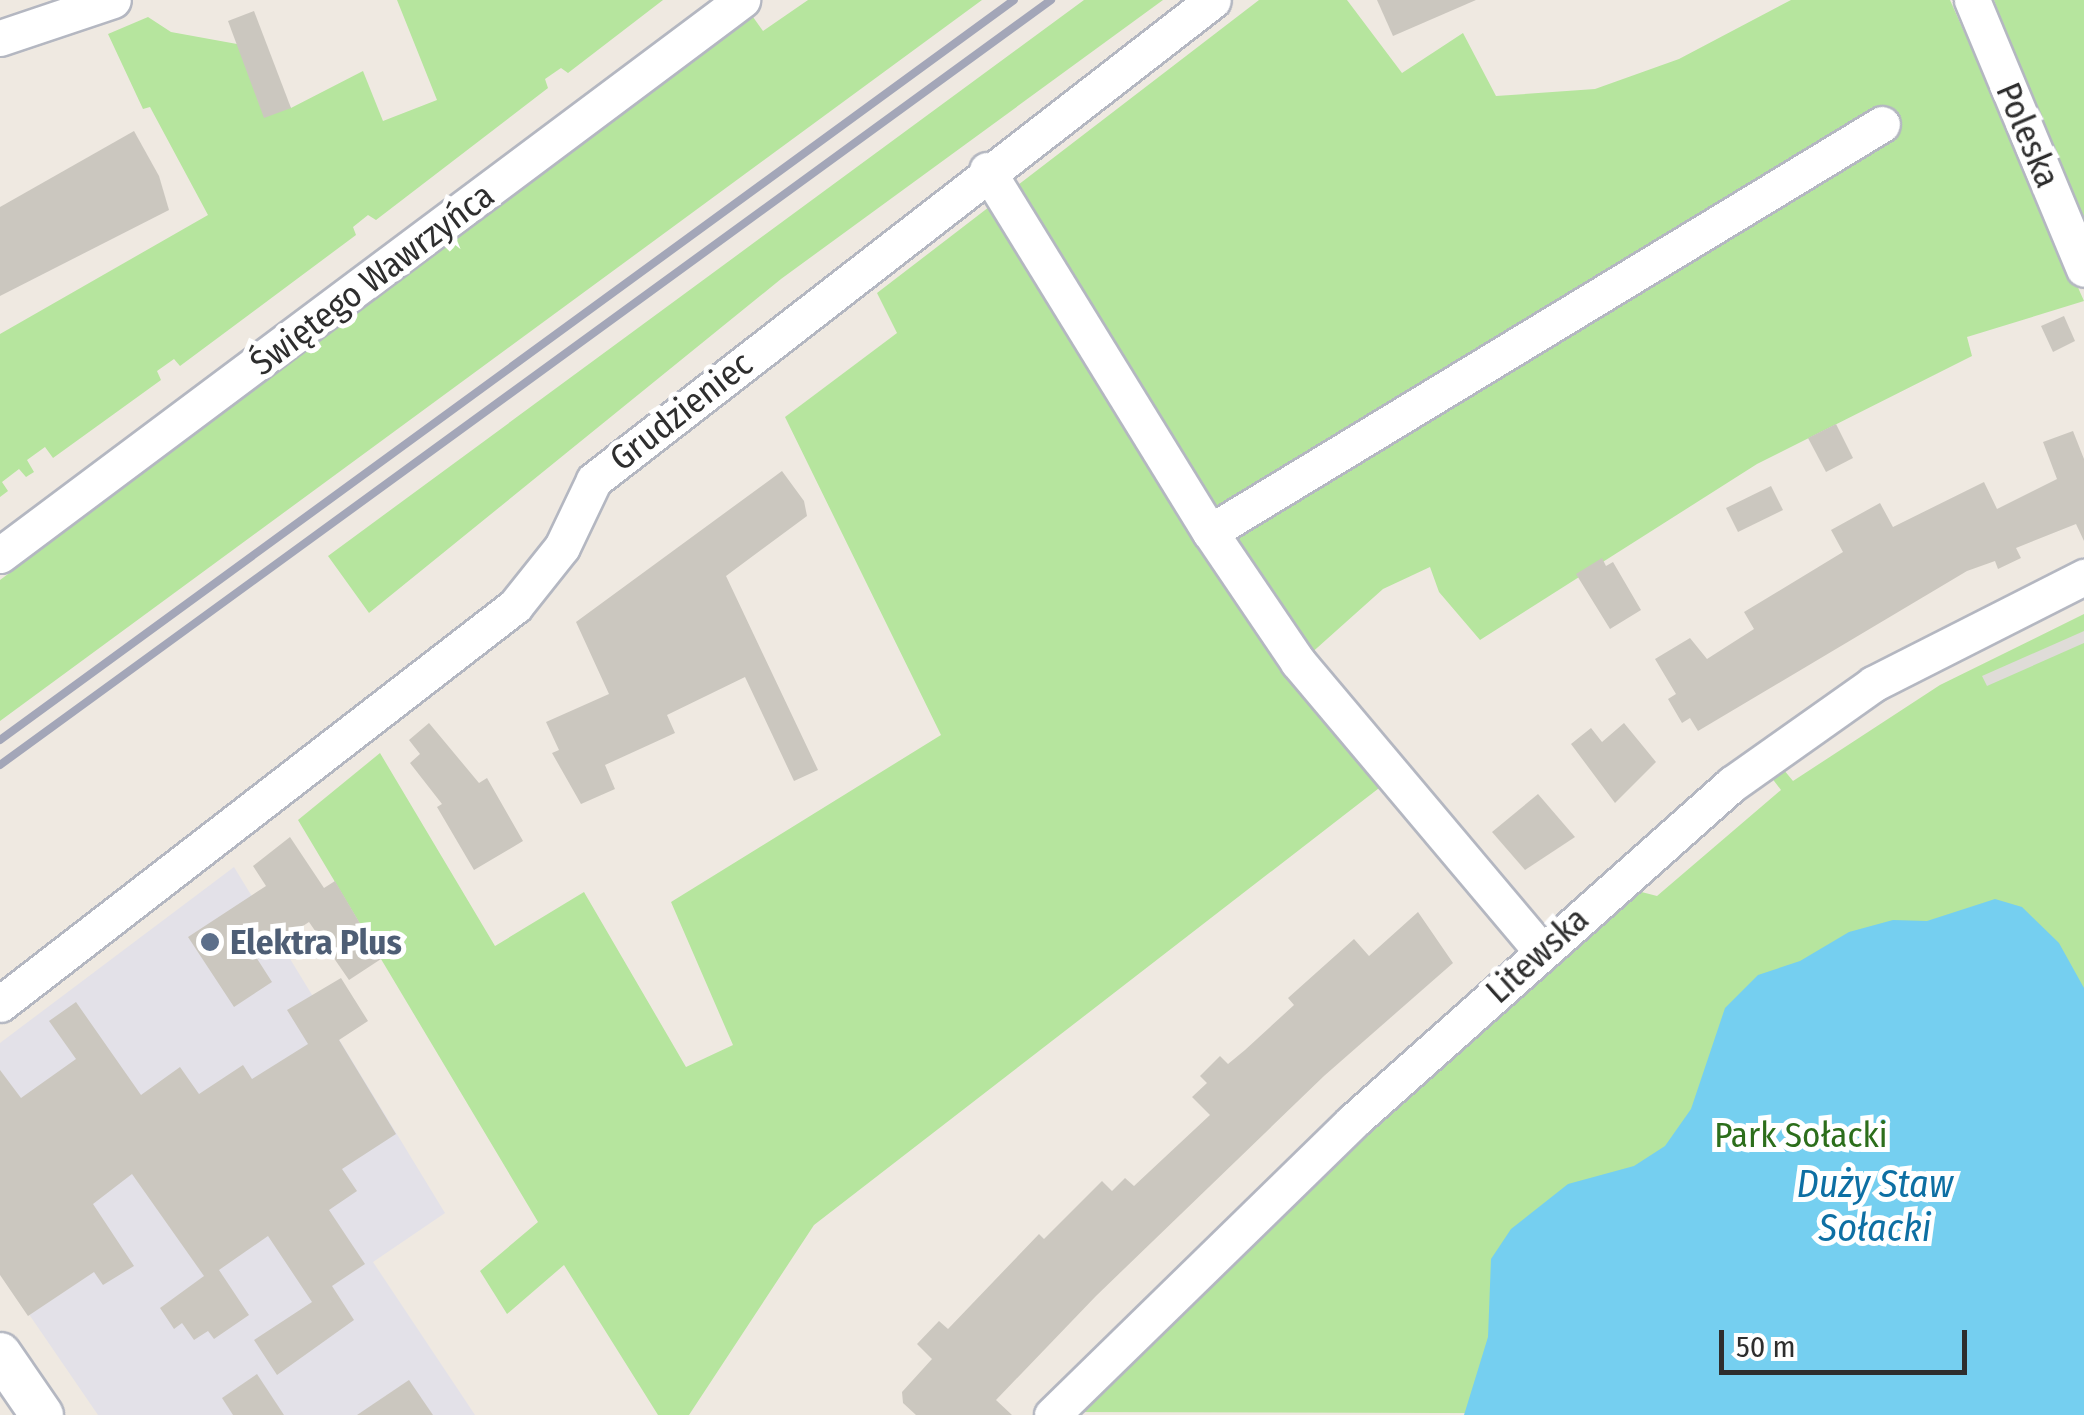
<!DOCTYPE html>
<meta charset="utf-8">
<style>
body{margin:0}
#map{position:relative;width:2084px;height:1415px;overflow:hidden;background:#efe9e1;font-family:"Fira Sans Condensed",sans-serif}
div>[style]{position:absolute}
[style*='--x']{left:calc(var(--x)*1px);top:calc(var(--y)*1px);width:calc(var(--w)*1px);rotate:calc(var(--a)*1deg)}
.industrial>*{inset:0;background:#e3e1e8}
.green>*{inset:0;background:#b6e59e}
.plaza>*{inset:0;background:#dfdcd8}
.water>*{inset:0;background:#75cff0}
.building>*{inset:0;background:#cbc7bf}
.roads{filter:drop-shadow(2px 0 #b4b7c1) drop-shadow(-2px 0 #b4b7c1) drop-shadow(0 2px #b4b7c1) drop-shadow(0 -2px #b4b7c1)}
.minor>*{height:35px;margin:-17.5px;padding:0 17.5px;transform-origin:17.5px;border-radius:17.5px;background:#fff}
.tertiary>*{height:42px;margin:-21px;padding:0 21px;transform-origin:21px;border-radius:21px;background:#fff}
.rail>*{height:8px;margin:-4px;padding:0 4px;transform-origin:4px;border-radius:4px;background:#a3a6b8}
.dots>*{width:28px;height:28px;translate:-50% -50%;box-sizing:border-box;border:5px solid #fff;border-radius:50%}
span{translate:-50% -50%;white-space:nowrap;text-align:center;line-height:1.15;-webkit-text-stroke:10px #fff;paint-order:stroke}
.street-label{font-size:35px;color:#2e2e2e}
.service-label{font-size:35px;color:#4e5e75;font-weight:700}
.left{translate:0 -50%;text-align:left}
.park-label{font-size:35px;color:#2c6e1b}
.water-label{font-size:38px;color:#0d6fa3;font-style:italic}
.scale{position:absolute;left:1719px;top:1330px;width:248px;height:45px;box-sizing:border-box;border:5px solid #2e2e2e;border-top:0;padding-left:12px;font-size:30px;line-height:35px;white-space:nowrap;color:#2e2e2e;-webkit-text-stroke:8px #fff;paint-order:stroke}
</style>
<div id="map">
<div class="industrial">
<div style="clip-path:polygon(234px 867px,445px 1213px,373px 1262px,475px 1415px,98px 1415px,0 1272px,0 1043px)"></div>
</div>
<div class="green">
<div style="clip-path:polygon(397px 0,663px 0,568px 73px,561px 68px,545px 79px,548px 88px,376px 220px,368px 215px,353px 227px,356px 235px,180px 366px,174px 359px,157px 371px,161px 380px,53px 458px,45px 447px,27px 460px,34px 472px,26px 477px,19px 469px,2px 482px,8px 491px,0 497px,0 334px,208px 215px,150px 107px,143px 109px,108px 34px,148px 17px,171px 32px,237px 44px,291px 108px,363px 71px,383px 121px,437px 100px)"></div>
<div style="clip-path:polygon(808px 0,982px 0,0 721px,0 580px,753px 17px,763px 31px)"></div>
<div style="clip-path:polygon(1084px 0,1163px 0,781px 279px,369px 613px,328px 556px)"></div>
<div style="clip-path:polygon(1259px 0,1347px 0,1402px 73px,1463px 33px,1496px 96px,1595px 89px,1679px 59px,1791px 0,1950px 0,2084px 301px,1967px 337px,1972px 356px,1757px 464px,1480px 640px,1439px 592px,1430px 567px,1383px 589px,1308px 656px,1383px 785px,814px 1225px,689px 1415px,658px 1415px,564px 1265px,507px 1314px,480px 1271px,538px 1222px,298px 820px,380px 753px,495px 946px,584px 892px,686px 1067px,733px 1045px,671px 902px,941px 735px,785px 417px,897px 333px,877px 293px)"></div>
<div style="clip-path:polygon(1994px 0,2084px 0,2084px 236px,2045px 142px)"></div>
<div style="clip-path:polygon(2084px 614px,2084px 1415px,1072px 1412px,1157px 1325px,1630px 889px,1657px 896px,1781px 790px,1768px 773px,1779px 764px,1793px 781px,1940px 685px)"></div>
</div>
<div class="plaza">
<div style="clip-path:polygon(2084px 631px,2084px 643px,1987px 686px,1982px 676px)"></div>
</div>
<div class="water">
<div style="clip-path:polygon(1995px 899px,2022px 907px,2059px 943px,2084px 988px,2084px 1415px,1464px 1415px,1488px 1337px,1491px 1259px,1511px 1229px,1568px 1184px,1634px 1166px,1665px 1146px,1691px 1109px,1725px 1008px,1758px 975px,1800px 961px,1849px 932px,1893px 920px,1927px 921px)"></div>
</div>
<div class="building">
<div style="clip-path:polygon(1377px 0,1476px 0,1393px 36px)"></div>
<div style="clip-path:polygon(254px 11px,291px 108px,264px 118px,228px 21px)"></div>
<div style="clip-path:polygon(134px 131px,159px 176px,169px 210px,0 296px,0 207px)"></div>
<div style="clip-path:polygon(2064px 316px,2075px 341px,2053px 352px,2041px 326px)"></div>
<div style="clip-path:polygon(1836px 424px,1853px 458px,1826px 472px,1808px 438px)"></div>
<div style="clip-path:polygon(2073px 431px,2084px 459px,2084px 541px,2076px 524px,2016px 548px,2021px 558px,1998px 569px,1995px 561px,1967px 571px,1698px 731px,1690px 718px,1682px 723px,1668px 699px,1676px 694px,1655px 659px,1690px 638px,1707px 659px,1754px 629px,1744px 612px,1843px 552px,1831px 530px,1880px 503px,1893px 527px,1984px 482px,1997px 509px,2057px 479px,2043px 442px)"></div>
<div style="clip-path:polygon(782px 471px,804px 501px,807px 516px,726px 576px,818px 770px,794px 781px,745px 677px,667px 715px,675px 733px,605px 765px,615px 789px,581px 804px,552px 753px,559px 750px,546px 722px,609px 694px,576px 622px)"></div>
<div style="clip-path:polygon(1771px 486px,1783px 510px,1738px 532px,1726px 508px)"></div>
<div style="clip-path:polygon(1602px 558px,1606px 566px,1613px 562px,1641px 610px,1610px 629px,1576px 574px)"></div>
<div style="clip-path:polygon(429px 723px,479px 783px,487px 778px,523px 841px,474px 870px,437px 807px,442px 804px,410px 763px,420px 754px,409px 740px)"></div>
<div style="clip-path:polygon(1624px 723px,1656px 762px,1615px 803px,1571px 744px,1591px 728px,1602px 742px)"></div>
<div style="clip-path:polygon(1538px 794px,1575px 837px,1525px 870px,1492px 832px)"></div>
<div style="clip-path:polygon(290px 837px,324px 888px,335px 881px,381px 959px,349px 980px,309px 922px,256px 957px,272px 982px,234px 1007px,188px 937px,266px 886px,253px 866px)"></div>
<div style="clip-path:polygon(1418px 912px,1453px 963px,1324px 1076px,1096px 1296px,996px 1400px,1012px 1415px,916px 1415px,903px 1403px,902px 1392px,932px 1359px,917px 1344px,939px 1321px,948px 1329px,1039px 1234px,1044px 1239px,1102px 1181px,1112px 1191px,1125px 1178px,1134px 1186px,1210px 1115px,1192px 1097px,1207px 1083px,1200px 1076px,1220px 1056px,1228px 1064px,1245px 1050px,1294px 1005px,1288px 998px,1354px 939px,1369px 956px)"></div>
<div style="clip-path:polygon(341px 978px,368px 1021px,339px 1040px,396px 1134px,342px 1169px,357px 1191px,329px 1210px,365px 1264px,332px 1286px,354px 1320px,277px 1375px,254px 1340px,312px 1302px,268px 1236px,219px 1270px,249px 1315px,214px 1339px,208px 1331px,194px 1340px,182px 1323px,174px 1329px,160px 1308px,204px 1276px,132px 1174px,93px 1204px,134px 1266px,103px 1285px,94px 1272px,28px 1316px,0 1275px,0 1070px,21px 1098px,76px 1059px,49px 1021px,76px 1002px,141px 1095px,180px 1067px,199px 1094px,243px 1065px,252px 1079px,308px 1044px,287px 1010px)"></div>
<div style="clip-path:polygon(257px 1374px,284px 1415px,233px 1415px,222px 1398px)"></div>
<div style="clip-path:polygon(409px 1380px,433px 1415px,357px 1415px)"></div>
</div>
<div class="roads">
<div class="minor">
<div style="--x:1972;--y:0;--w:291;--a:67.4"></div>
<div style="--x:0;--y:38;--w:119;--a:-18.6"></div>
<div style="--x:987;--y:170;--w:425;--a:58.4"></div>
<div style="--x:1210;--y:532;--w:157;--a:55.9"></div>
<div style="--x:1298;--y:662;--w:378;--a:49.9"></div>
<div style="--x:1210;--y:532;--w:786;--a:-31.26"></div>
<div style="--x:0;--y:555;--w:927;--a:-36.8"></div>
<div style="--x:0;--y:1004;--w:651;--a:-37.7"></div>
<div style="--x:515;--y:606;--w:75;--a:-51.5"></div>
<div style="--x:562;--y:547;--w:74;--a:-64.5"></div>
<div style="--x:594;--y:480;--w:783;--a:-37.79"></div>
<div style="--x:1052;--y:1415;--w:419;--a:-44.3"></div>
<div style="--x:1352;--y:1122;--w:509;--a:-41.65"></div>
<div style="--x:1732;--y:784;--w:173;--a:-35.3"></div>
<div style="--x:1873;--y:684;--w:237;--a:-26.9"></div>
</div>
<div class="tertiary">
<div style="--x:0;--y:1354;--w:74;--a:55.5"></div>
</div>
</div>
<div class="rail">
<div style="--x:0;--y:740;--w:1255;--a:-36.12"></div>
<div style="--x:0;--y:765;--w:1300;--a:-36.05"></div>
</div>
<div class="dots">
<div style="left:210px;top:942px;background:#5c6f8a"></div>
</div>
<div class="street-label">
<span style="left:2028px;top:135px;rotate:67deg">Poleska</span>
<span style="left:372px;top:279px;rotate:-37deg">Świętego Wawrzyńca</span>
<span style="left:681px;top:411px;rotate:-38deg">Grudzieniec</span>
<span style="left:1537px;top:955px;rotate:-42deg">Litewska</span>
</div>
<div class="service-label">
<span class="left" style="left:230px;top:942px">Elektra Plus</span>
</div>
<div class="park-label">
<span style="left:1801px;top:1135px">Park Sołacki</span>
</div>
<div class="water-label">
<span style="left:1875px;top:1207px">Duży Staw<br>Sołacki</span>
</div>
<div class="scale">50 m</div>
</div>
